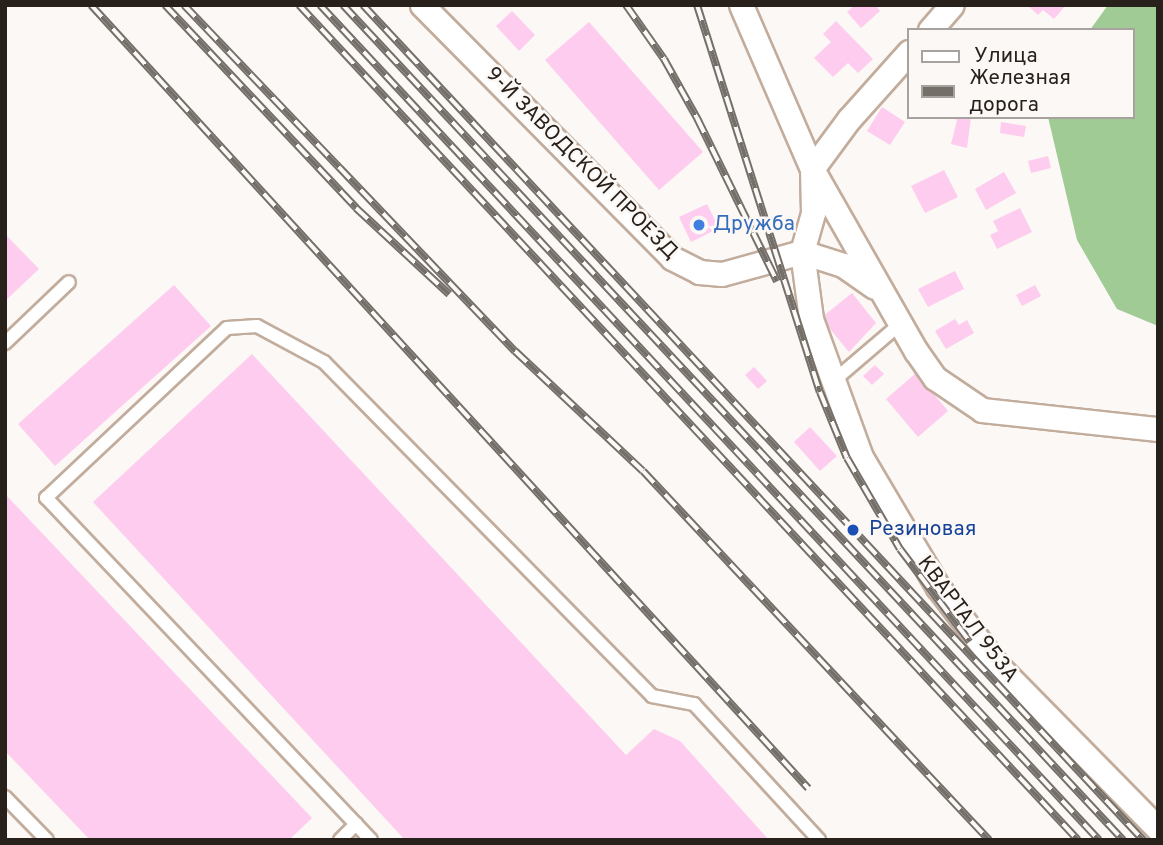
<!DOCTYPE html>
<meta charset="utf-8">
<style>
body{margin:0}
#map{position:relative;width:1163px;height:845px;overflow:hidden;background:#fcf8f5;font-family:Overpass,sans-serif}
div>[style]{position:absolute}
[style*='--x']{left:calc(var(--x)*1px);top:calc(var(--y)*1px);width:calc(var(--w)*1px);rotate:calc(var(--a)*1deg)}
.forest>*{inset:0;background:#a0cb95}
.building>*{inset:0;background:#fdccee}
.roads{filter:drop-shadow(2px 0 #c2ad9d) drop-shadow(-2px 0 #c2ad9d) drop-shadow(0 2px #c2ad9d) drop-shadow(0 -2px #c2ad9d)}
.lane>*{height:12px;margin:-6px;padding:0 6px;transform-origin:6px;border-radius:6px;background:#fff}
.street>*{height:23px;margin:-11.5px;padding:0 11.5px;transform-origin:11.5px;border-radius:11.5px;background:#fff}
.rail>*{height:8px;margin-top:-4px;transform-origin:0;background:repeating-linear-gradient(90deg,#fcf8f5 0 16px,#756f6a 0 32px);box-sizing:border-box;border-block:2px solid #756f6a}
.dots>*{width:19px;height:19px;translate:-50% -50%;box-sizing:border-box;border:4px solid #fcf8f5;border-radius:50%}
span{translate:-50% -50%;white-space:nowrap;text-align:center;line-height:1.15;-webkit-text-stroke:5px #fcf8f5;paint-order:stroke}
.street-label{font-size:21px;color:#28201a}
.shop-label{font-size:21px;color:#366cbe}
.left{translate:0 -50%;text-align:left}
.transit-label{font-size:21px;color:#164399}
.frame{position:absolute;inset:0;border:7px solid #28201a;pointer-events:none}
.legend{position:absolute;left:907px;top:28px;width:228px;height:91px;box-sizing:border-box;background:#fcf8f5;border:2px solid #a7a29d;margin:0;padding:9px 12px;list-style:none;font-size:21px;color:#28201a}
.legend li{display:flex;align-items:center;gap:14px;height:35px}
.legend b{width:35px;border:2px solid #a7a29d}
</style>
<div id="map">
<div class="forest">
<div style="clip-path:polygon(1108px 5px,1158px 5px,1158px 326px,1117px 309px,1077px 240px,1048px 117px,1133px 117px,1133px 30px,1090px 30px)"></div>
</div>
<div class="building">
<div style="clip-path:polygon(855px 5px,875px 5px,880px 11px,861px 28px,847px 12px)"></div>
<div style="clip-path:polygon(1027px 5px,1066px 5px,1054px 19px,1043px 10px,1038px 15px)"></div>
<div style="clip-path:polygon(512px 11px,535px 35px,519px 51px,496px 26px)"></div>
<div style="clip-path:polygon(836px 21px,873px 59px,858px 73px,848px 63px,833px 77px,814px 58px,831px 42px,823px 34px)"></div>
<div style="clip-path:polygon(589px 22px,703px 152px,659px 190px,545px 60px)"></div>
<div style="clip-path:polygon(882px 107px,905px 122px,890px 145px,867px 131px)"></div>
<div style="clip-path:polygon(949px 117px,971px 117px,967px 148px,951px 144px,957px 120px)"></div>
<div style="clip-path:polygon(1001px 122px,1026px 126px,1024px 137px,1000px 133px)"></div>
<div style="clip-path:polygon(1048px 156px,1051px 168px,1031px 173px,1028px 161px)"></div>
<div style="clip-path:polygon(944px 170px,958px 197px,925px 213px,911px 186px)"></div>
<div style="clip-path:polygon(1004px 172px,1016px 193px,986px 210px,975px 189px)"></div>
<div style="clip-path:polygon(707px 204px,719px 228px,691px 242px,679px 217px)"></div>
<div style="clip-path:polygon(1020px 208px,1032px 232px,997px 249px,990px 235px,998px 231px,993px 221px)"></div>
<div style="clip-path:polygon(5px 234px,39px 269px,5px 301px)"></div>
<div style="clip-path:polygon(955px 271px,964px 289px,928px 307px,918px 289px)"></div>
<div style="clip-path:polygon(174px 285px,211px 326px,55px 466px,18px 424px)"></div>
<div style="clip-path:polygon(1035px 285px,1041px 296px,1022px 306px,1016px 295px)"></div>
<div style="clip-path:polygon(852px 293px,876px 323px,849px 352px,821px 318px)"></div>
<div style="clip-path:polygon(955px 319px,959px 325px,967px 320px,974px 333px,946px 349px,935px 331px)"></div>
<div style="clip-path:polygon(252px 354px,626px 755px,654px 729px,680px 741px,769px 840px,405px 840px,93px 502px)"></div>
<div style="clip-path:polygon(875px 365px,884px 374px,872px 385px,863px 376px)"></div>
<div style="clip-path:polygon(754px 367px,767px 381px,758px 389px,745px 375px)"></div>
<div style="clip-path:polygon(916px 373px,948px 411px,918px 437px,886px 399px)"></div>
<div style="clip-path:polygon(810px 427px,837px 456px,820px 471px,794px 442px)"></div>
<div style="clip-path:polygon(5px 494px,312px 818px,289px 840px,90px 840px,5px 751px)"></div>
</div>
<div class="roads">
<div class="lane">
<div style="--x:5;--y:343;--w:88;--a:-43.6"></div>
<div style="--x:831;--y:383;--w:91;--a:-40.5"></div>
<div style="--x:5;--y:797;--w:60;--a:45.7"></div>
<div style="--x:340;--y:840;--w:23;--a:-45"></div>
<div style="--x:371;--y:840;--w:472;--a:-133.5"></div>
<div style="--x:46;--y:498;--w:248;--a:-43.2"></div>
<div style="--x:227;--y:328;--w:30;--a:-4"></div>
<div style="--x:257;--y:326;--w:76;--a:28.2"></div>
<div style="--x:324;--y:362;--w:468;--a:45.5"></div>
<div style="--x:652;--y:696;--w:43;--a:10.8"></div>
<div style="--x:694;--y:704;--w:185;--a:47.4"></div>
</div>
<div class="street">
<div style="--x:422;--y:5;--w:356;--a:45.3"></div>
<div style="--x:672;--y:258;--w:30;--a:27"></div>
<div style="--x:699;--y:272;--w:23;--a:5"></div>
<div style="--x:722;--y:274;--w:83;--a:-15.4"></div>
<div style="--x:802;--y:252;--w:43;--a:17.6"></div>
<div style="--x:843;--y:265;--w:38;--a:35"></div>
<div style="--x:741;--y:5;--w:179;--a:66.6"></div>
<div style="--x:812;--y:169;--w:44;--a:88.7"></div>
<div style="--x:813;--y:213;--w:41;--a:105.8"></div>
<div style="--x:802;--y:252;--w:68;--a:82.3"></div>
<div style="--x:811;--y:319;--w:147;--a:70.1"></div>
<div style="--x:861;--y:457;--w:151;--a:59.4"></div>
<div style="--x:938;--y:587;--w:99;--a:52.8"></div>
<div style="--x:998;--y:666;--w:228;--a:45.5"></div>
<div style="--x:930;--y:30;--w:33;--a:-49"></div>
<div style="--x:909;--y:52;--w:90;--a:131.8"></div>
<div style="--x:849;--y:119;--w:62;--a:126.5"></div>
<div style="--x:812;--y:169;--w:210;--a:60.3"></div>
<div style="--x:916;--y:351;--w:33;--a:55"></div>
<div style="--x:935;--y:378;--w:57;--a:34.2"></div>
<div style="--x:982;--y:410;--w:177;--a:6.2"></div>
</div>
</div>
<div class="rail">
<div style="--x:91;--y:5;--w:1062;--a:47.52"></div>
<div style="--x:165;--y:5;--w:279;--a:46.7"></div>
<div style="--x:356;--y:208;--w:127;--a:42.8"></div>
<div style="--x:184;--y:5;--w:479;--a:46.3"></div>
<div style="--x:515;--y:351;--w:175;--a:43.2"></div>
<div style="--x:643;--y:471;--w:506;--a:46.84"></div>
<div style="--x:299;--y:5;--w:1142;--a:46.99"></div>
<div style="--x:320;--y:5;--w:1142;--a:46.99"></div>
<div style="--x:343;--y:5;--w:1143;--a:46.95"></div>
<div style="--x:363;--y:5;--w:1143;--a:46.95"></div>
<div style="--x:626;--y:5;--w:66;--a:54.9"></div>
<div style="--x:664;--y:59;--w:68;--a:60.8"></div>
<div style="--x:697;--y:118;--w:182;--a:63.9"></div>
<div style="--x:697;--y:5;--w:406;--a:72.4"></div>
<div style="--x:820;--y:392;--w:71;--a:67.8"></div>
<div style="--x:847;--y:458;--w:105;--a:59.8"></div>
<div style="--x:900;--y:549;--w:116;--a:53"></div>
</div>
<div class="dots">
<div style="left:699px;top:225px;background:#3f7fe0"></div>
<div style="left:853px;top:530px;background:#1a4fb4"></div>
</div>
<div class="street-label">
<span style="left:581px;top:164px;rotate:45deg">9-Й ЗАВОДСКОЙ ПРОЕЗД</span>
<span style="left:967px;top:620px;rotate:53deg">КВАРТАЛ 953А</span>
</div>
<div class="shop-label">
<span class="left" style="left:713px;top:225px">Дружба</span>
</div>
<div class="transit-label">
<span class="left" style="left:869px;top:530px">Резиновая</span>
</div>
<div class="frame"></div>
<ul class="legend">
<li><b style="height:9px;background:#fff"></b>Улица</li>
<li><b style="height:9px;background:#756f6a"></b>Железная дорога</li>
</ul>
</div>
